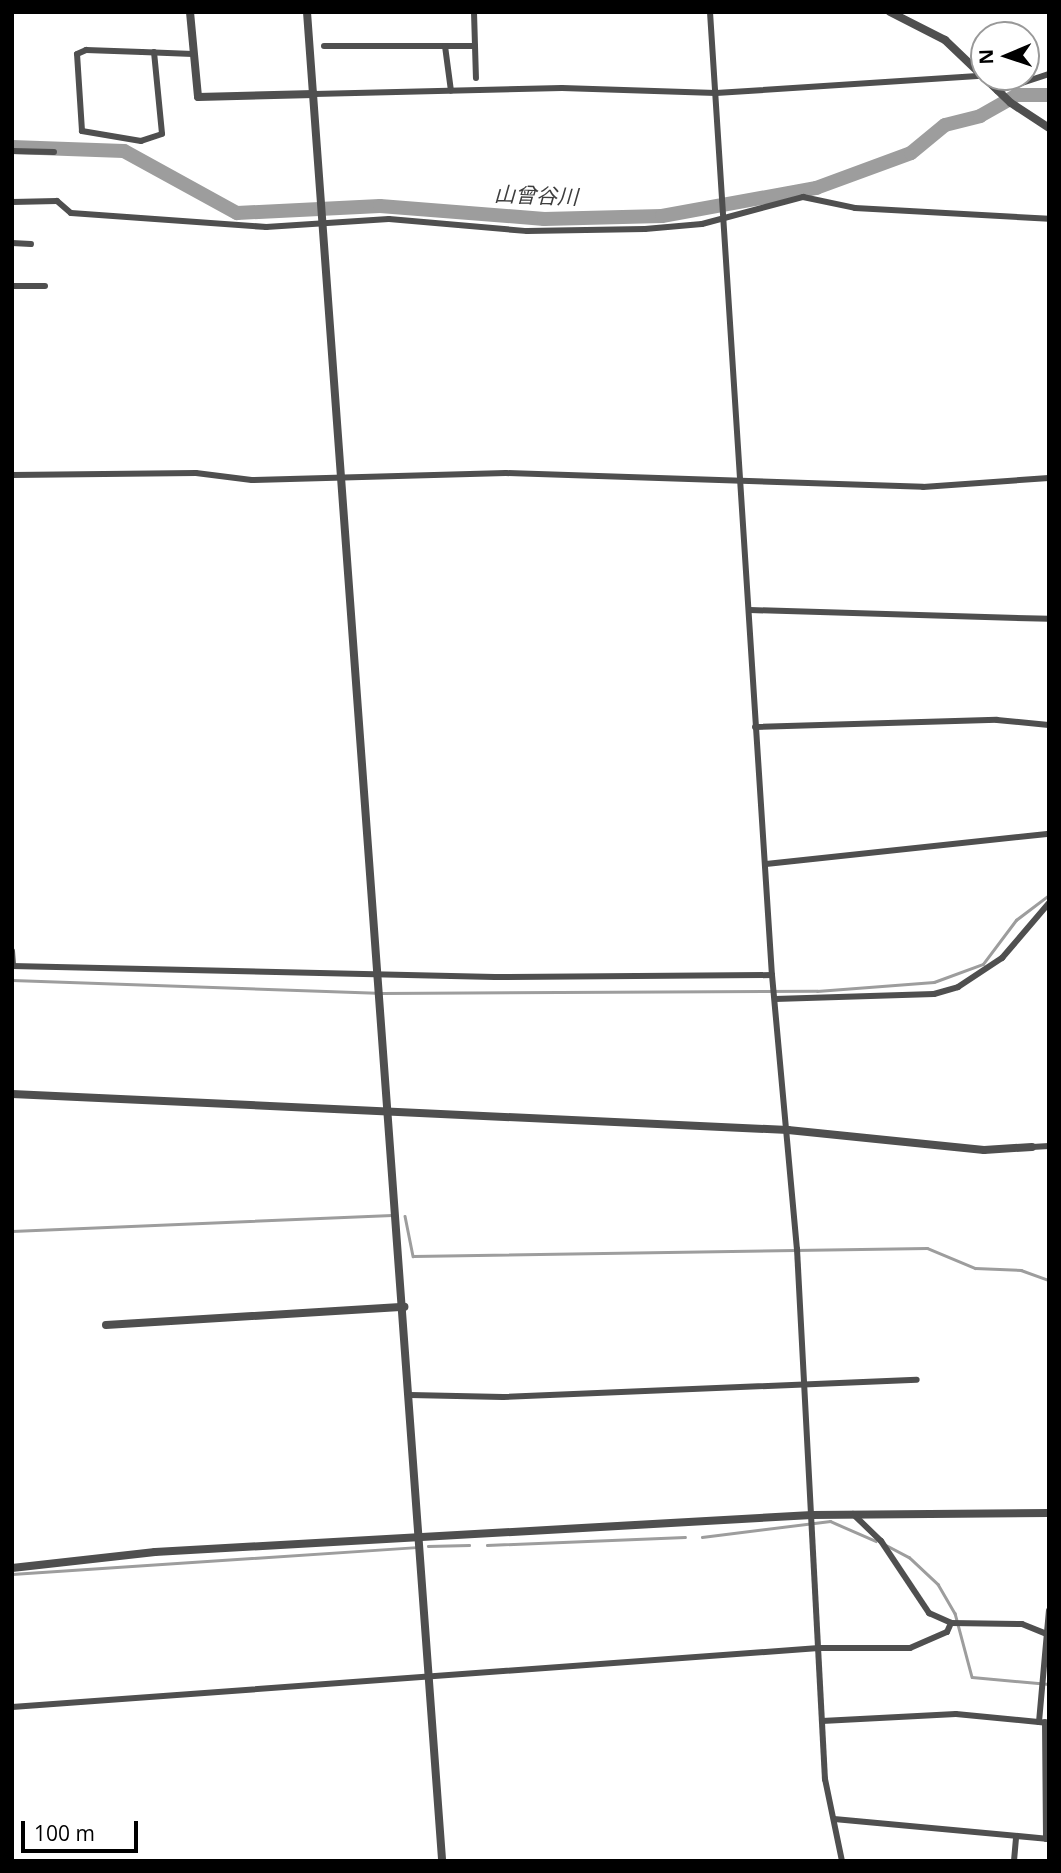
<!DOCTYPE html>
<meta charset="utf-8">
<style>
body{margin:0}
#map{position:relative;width:1061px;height:1873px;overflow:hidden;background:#fff;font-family:"Open Sans","Noto Sans JP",sans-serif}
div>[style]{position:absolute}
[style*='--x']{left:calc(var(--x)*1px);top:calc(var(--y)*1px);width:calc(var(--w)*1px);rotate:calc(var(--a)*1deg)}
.stream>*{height:2.5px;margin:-1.25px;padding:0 1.25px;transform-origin:1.25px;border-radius:1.25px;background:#9d9d9d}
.river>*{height:14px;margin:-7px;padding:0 7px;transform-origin:7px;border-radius:7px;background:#9d9d9d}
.minor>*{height:6px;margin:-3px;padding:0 3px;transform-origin:3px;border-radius:3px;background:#4f4f4f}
.tertiary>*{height:8px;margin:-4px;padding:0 4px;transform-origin:4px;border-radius:4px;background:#4f4f4f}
span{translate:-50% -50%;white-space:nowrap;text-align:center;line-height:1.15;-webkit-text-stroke:5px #fff;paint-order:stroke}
.water-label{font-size:21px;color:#3e3e3e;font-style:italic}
.frame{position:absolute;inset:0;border:14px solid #000;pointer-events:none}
.north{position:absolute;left:970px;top:21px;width:70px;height:70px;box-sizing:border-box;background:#fff;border:2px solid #999;border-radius:50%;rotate:268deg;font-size:19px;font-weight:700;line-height:28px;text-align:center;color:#000}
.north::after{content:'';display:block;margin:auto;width:24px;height:32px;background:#000;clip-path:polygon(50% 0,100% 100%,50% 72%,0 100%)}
.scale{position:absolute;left:21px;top:1821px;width:117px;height:32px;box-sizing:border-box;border:4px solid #000;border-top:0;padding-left:9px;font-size:21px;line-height:24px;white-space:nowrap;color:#000;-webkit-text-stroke:5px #fff;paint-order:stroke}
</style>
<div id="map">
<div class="stream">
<div style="--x:12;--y:980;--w:364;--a:2"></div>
<div style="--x:382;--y:993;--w:435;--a:-0.3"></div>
<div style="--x:817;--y:991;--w:117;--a:-4.4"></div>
<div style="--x:934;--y:982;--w:52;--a:-20.2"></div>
<div style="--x:983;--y:964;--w:55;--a:-53.1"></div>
<div style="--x:1016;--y:920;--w:41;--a:-37.1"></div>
<div style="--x:405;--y:1216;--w:41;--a:78.7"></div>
<div style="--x:413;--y:1256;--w:514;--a:-0.89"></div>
<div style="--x:927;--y:1248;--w:52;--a:22.6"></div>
<div style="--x:975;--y:1268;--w:46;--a:2.5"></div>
<div style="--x:1021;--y:1270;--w:30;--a:20"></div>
<div style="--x:12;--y:1231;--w:380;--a:-2.4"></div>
<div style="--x:702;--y:1537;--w:129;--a:-7.1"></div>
<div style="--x:830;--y:1521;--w:50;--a:23.5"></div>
<div style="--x:487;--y:1545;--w:198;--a:-2.3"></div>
<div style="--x:886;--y:1545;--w:26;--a:28"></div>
<div style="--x:909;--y:1557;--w:40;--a:43"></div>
<div style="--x:938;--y:1584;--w:34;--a:60"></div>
<div style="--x:955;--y:1613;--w:66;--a:75.1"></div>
<div style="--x:972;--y:1677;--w:77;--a:5.2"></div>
<div style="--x:428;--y:1546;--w:41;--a:-1.4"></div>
<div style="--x:12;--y:1574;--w:405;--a:-3.8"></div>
</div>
<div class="river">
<div style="--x:12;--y:147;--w:112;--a:2"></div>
<div style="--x:124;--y:151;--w:129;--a:28.8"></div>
<div style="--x:237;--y:213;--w:143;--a:-2.8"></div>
<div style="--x:380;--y:206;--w:165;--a:4.5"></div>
<div style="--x:544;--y:219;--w:118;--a:-1.5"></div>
<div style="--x:662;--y:216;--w:157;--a:-10.3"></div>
<div style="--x:816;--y:188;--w:101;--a:-20.2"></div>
<div style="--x:911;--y:153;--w:44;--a:-39.5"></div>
<div style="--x:945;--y:125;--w:36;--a:-14"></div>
<div style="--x:980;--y:116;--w:43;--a:-29.6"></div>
<div style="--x:1017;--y:95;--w:32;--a:0"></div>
</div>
<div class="minor">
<div style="--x:474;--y:12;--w:66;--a:88.3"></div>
<div style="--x:710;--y:12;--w:965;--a:86.32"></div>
<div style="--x:772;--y:975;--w:275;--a:84.8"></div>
<div style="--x:797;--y:1249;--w:531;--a:86.98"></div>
<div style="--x:825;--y:1779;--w:84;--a:78.3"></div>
<div style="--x:324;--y:46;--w:151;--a:0"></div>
<div style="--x:445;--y:46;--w:45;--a:82.4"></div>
<div style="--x:154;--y:52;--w:82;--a:84.4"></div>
<div style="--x:162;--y:134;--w:22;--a:162"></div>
<div style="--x:141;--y:141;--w:60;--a:-170.4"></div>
<div style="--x:82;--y:131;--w:77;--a:-93.7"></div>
<div style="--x:77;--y:54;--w:10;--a:-24"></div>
<div style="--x:86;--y:50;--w:56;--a:2"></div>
<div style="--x:142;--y:52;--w:51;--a:2.2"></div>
<div style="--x:997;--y:91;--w:55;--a:-18.1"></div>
<div style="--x:314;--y:94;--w:248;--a:-1.4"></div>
<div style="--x:562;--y:88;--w:154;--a:1.9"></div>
<div style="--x:716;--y:93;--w:266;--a:-3.7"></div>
<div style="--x:12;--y:151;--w:42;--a:1.4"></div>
<div style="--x:12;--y:202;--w:45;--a:-1.3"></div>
<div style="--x:57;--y:201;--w:18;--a:41"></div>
<div style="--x:71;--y:213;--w:196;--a:4.1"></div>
<div style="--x:266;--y:227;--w:123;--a:-3.7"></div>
<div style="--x:389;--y:219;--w:139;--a:5"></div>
<div style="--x:527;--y:231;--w:118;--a:-1"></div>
<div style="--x:645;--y:229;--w:57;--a:-5"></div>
<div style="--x:702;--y:224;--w:105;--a:-15"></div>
<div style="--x:803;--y:197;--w:53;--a:11.9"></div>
<div style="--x:855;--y:208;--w:194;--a:3.2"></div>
<div style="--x:12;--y:243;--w:19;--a:3"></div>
<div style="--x:12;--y:286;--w:33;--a:0"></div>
<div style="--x:12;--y:475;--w:184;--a:-0.6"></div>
<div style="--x:196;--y:473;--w:56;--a:7.1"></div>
<div style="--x:252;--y:480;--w:254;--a:-1.6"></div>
<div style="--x:506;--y:473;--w:417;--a:1.9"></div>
<div style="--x:923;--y:487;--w:126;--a:-4.1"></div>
<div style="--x:750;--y:610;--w:299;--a:1.7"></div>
<div style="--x:755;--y:727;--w:242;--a:-1.7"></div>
<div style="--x:997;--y:720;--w:52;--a:5.5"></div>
<div style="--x:766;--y:864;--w:285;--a:-6.1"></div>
<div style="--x:12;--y:951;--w:15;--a:86"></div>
<div style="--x:12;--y:966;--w:483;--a:1.3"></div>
<div style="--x:495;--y:977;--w:277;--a:-0.4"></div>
<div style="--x:775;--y:999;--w:159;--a:-1.8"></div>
<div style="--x:934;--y:994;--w:25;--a:-16"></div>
<div style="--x:958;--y:987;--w:53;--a:-33.4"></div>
<div style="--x:1002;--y:958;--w:72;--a:-49.5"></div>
<div style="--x:1032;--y:1147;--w:17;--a:-3"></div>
<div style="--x:410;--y:1395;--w:93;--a:1.2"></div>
<div style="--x:503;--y:1397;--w:414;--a:-2.4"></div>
<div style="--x:853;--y:1514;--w:39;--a:44"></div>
<div style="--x:881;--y:1541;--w:87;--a:56.3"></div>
<div style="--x:929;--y:1613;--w:24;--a:24"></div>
<div style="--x:951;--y:1623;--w:71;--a:0.8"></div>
<div style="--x:1022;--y:1624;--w:29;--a:22"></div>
<div style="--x:12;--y:1707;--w:809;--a:-4.18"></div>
<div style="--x:819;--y:1648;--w:91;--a:0"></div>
<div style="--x:910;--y:1648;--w:40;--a:-23.4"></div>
<div style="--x:947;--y:1632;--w:10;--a:-66"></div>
<div style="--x:822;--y:1721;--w:134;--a:-3"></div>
<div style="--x:956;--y:1714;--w:93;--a:5.5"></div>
<div style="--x:1039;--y:1722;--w:112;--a:-84.9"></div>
<div style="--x:1045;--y:1722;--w:117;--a:89.5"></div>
<div style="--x:834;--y:1819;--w:216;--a:5.3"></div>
<div style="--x:1014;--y:1861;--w:23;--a:-85"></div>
</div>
<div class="tertiary">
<div style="--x:190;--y:12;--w:85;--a:84.6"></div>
<div style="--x:198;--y:97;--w:116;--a:-1.5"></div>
<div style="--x:307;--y:12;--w:1854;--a:85.82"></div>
<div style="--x:890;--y:12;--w:62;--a:27"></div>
<div style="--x:945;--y:40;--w:91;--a:43.7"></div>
<div style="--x:1011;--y:103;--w:45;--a:33.3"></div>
<div style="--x:12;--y:1094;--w:777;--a:2.66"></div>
<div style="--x:788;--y:1130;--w:197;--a:5.8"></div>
<div style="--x:984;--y:1150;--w:48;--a:-3.6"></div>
<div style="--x:106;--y:1325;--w:299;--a:-3.5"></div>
<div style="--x:12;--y:1568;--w:144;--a:-6.4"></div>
<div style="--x:155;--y:1552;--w:658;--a:-3.22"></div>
<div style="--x:812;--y:1515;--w:237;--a:-0.5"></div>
</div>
<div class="water-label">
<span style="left:536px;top:195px;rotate:2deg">山曾谷川</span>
</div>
<div class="frame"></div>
<div class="north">N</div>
<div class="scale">100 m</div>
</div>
